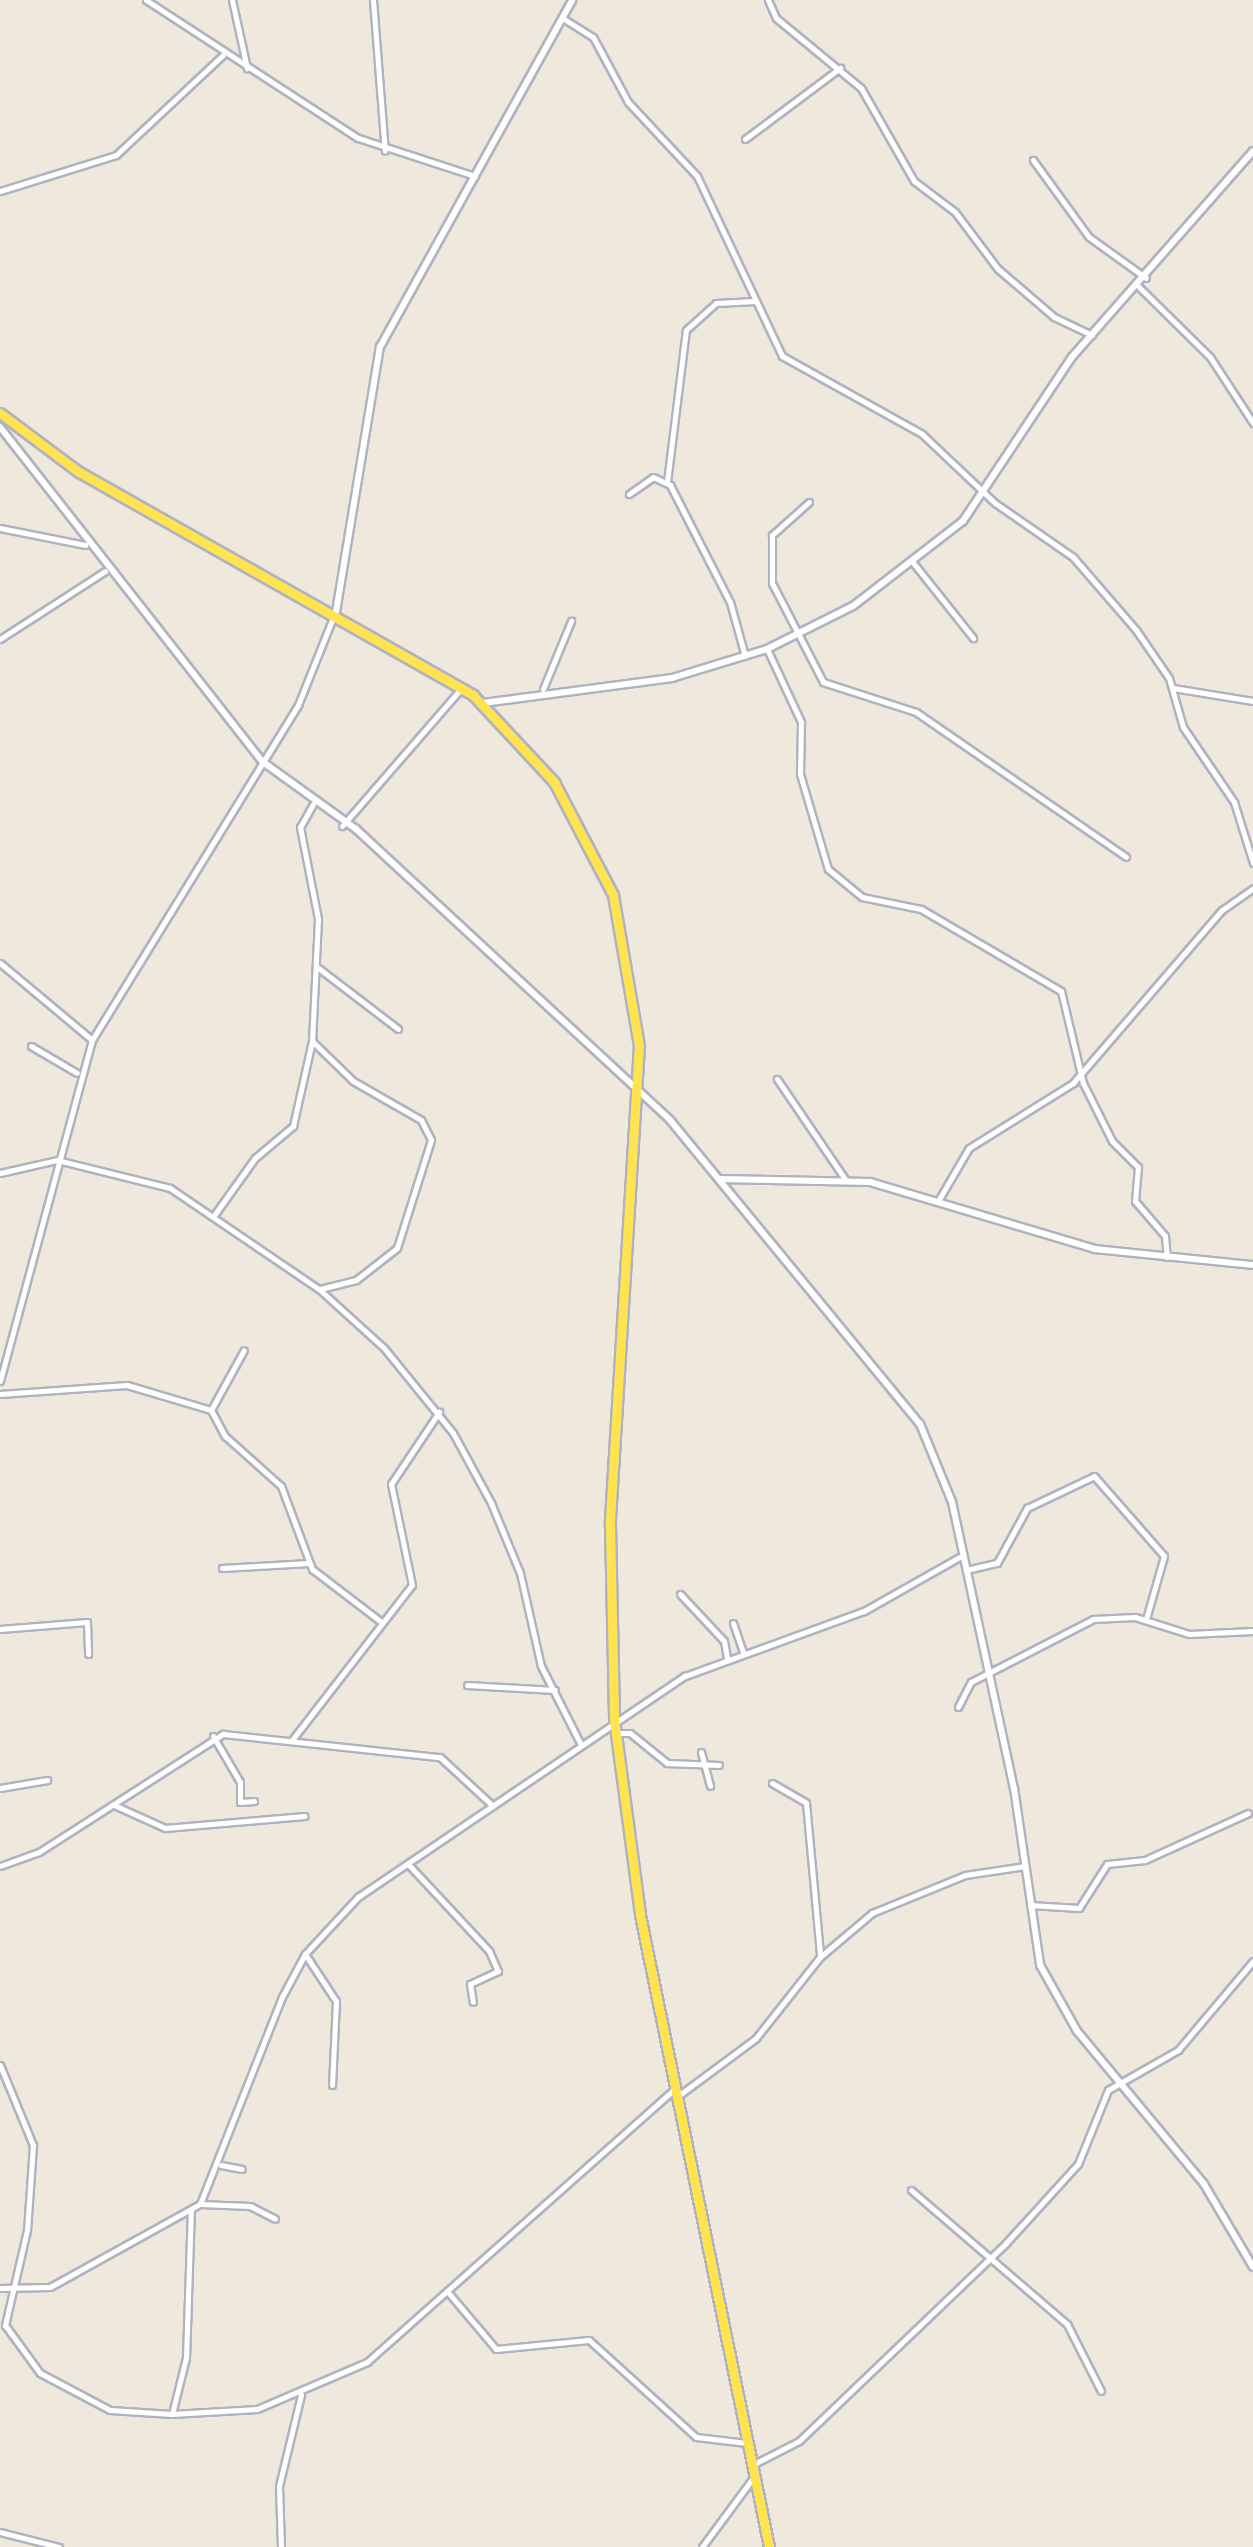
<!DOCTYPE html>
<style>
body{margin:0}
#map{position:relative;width:1253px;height:2547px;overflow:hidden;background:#efe8dd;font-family:"Exo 2",sans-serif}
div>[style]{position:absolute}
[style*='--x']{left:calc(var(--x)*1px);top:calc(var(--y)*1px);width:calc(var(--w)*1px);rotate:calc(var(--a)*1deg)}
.roads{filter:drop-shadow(2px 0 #b0b2c1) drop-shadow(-2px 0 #b0b2c1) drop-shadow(0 2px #b0b2c1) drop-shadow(0 -2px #b0b2c1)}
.minor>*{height:5px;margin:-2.5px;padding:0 2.5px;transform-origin:2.5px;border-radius:2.5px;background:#fff}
.tertiary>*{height:6px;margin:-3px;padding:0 3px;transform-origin:3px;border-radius:3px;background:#fff}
.primary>*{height:9px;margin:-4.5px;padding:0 4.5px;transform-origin:4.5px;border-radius:4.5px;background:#ffe351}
span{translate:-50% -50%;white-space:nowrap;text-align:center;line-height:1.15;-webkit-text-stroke:8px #fff;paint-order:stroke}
</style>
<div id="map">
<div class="roads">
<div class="minor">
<div style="--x:146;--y:0;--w:253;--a:33.1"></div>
<div style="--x:358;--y:138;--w:123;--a:18"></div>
<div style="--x:232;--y:0;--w:70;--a:77.6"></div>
<div style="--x:373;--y:0;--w:151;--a:85.5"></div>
<div style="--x:768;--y:0;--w:20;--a:66"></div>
<div style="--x:776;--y:18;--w:110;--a:39.5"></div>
<div style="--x:861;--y:88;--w:107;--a:60.3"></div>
<div style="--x:914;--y:181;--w:51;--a:37.1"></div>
<div style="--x:955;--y:212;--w:71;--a:53"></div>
<div style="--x:998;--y:269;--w:74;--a:40.6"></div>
<div style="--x:1054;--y:317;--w:42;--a:25.3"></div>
<div style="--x:564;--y:19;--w:34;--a:32"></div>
<div style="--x:593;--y:37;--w:74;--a:61.7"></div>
<div style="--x:628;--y:102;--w:101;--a:47"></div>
<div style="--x:697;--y:176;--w:199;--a:64.7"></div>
<div style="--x:782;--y:356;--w:160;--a:29.1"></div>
<div style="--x:922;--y:434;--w:100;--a:43.4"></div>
<div style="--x:995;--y:503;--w:95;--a:34.7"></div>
<div style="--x:1073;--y:557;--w:96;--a:49.2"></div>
<div style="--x:1136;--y:630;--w:58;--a:55.5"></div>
<div style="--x:1169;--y:678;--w:51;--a:74.1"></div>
<div style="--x:1183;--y:727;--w:91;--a:55.8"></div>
<div style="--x:1234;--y:802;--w:64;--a:72.7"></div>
<div style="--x:745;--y:139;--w:119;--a:-36.8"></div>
<div style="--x:1033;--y:160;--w:95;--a:54"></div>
<div style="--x:1089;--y:237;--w:70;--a:35.7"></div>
<div style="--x:0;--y:191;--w:121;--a:-17.2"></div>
<div style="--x:116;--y:155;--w:146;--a:-43.1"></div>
<div style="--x:1139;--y:287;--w:100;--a:44.6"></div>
<div style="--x:1210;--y:357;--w:79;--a:56.9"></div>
<div style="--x:667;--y:482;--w:153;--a:-82.9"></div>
<div style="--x:686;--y:330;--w:40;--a:-42"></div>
<div style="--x:716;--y:303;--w:39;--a:-3"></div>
<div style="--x:629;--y:494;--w:29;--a:-35"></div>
<div style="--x:653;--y:477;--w:19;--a:25"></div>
<div style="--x:670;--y:485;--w:131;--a:62.9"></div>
<div style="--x:730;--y:602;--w:56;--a:74.5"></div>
<div style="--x:809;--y:502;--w:50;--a:138.3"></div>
<div style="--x:772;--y:535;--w:48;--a:90"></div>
<div style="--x:772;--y:583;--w:111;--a:62.7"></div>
<div style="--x:823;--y:682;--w:98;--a:17.9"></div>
<div style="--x:916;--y:712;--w:255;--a:34.6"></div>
<div style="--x:0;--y:528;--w:87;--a:11.3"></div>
<div style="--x:911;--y:560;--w:100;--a:51.5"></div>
<div style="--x:0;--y:639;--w:125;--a:-32.9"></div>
<div style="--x:767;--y:649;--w:81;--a:65"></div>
<div style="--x:801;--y:722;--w:52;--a:91.1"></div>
<div style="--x:800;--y:774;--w:99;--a:73.6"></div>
<div style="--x:828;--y:869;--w:44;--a:39.5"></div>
<div style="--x:862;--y:897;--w:60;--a:11.5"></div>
<div style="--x:921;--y:909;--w:162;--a:30.4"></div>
<div style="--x:1061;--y:991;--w:95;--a:76.6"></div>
<div style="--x:1083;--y:1083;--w:65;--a:63.4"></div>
<div style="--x:1112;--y:1141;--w:37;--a:45"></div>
<div style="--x:1138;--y:1167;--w:34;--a:95"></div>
<div style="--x:1135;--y:1201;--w:46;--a:49.4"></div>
<div style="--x:1165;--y:1236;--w:21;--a:85"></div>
<div style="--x:1173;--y:688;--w:81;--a:9.2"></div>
<div style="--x:543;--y:689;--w:74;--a:-67.6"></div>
<div style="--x:313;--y:804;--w:26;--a:119"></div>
<div style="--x:300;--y:827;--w:94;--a:78.9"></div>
<div style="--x:318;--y:919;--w:122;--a:92.8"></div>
<div style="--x:312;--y:1041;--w:57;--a:44.3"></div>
<div style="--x:353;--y:1081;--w:78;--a:29.8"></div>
<div style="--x:421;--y:1120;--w:22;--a:63"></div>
<div style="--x:431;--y:1140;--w:113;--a:107.5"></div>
<div style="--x:397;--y:1248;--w:52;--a:142"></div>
<div style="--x:356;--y:1280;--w:36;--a:166"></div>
<div style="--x:342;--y:826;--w:180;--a:-49.1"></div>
<div style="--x:0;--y:963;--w:120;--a:39.9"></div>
<div style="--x:317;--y:967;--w:102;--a:37.4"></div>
<div style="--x:31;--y:1046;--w:53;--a:30.4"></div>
<div style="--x:777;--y:1079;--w:121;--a:55.8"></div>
<div style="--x:0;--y:1173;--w:58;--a:-12.8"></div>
<div style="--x:57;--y:1160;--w:116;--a:13.9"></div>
<div style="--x:170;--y:1188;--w:181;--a:34.2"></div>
<div style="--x:320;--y:1290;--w:86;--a:42.2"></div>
<div style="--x:384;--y:1348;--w:109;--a:50.9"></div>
<div style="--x:453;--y:1433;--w:80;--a:61.5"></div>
<div style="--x:491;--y:1503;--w:76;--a:67.5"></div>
<div style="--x:520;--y:1573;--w:95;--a:77.3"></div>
<div style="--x:541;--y:1666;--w:86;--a:63.1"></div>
<div style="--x:938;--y:1201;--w:61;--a:-59.7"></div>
<div style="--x:969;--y:1148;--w:123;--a:-32"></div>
<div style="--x:1073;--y:1083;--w:228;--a:-49.3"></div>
<div style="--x:1222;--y:910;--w:38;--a:-35"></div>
<div style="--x:215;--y:1214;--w:69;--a:-54.5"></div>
<div style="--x:255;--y:1158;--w:50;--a:-40.1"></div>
<div style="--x:293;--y:1126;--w:87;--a:-77.4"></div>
<div style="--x:0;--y:1381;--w:353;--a:-74.9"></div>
<div style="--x:92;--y:1040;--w:393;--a:-58.4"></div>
<div style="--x:298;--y:705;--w:97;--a:-68.2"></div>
<div style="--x:0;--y:1394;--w:127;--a:-4.1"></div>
<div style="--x:127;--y:1385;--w:88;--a:16.6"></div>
<div style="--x:211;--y:1410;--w:30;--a:62"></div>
<div style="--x:225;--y:1436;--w:75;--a:41.8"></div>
<div style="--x:281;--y:1486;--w:89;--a:69.5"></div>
<div style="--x:312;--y:1569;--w:86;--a:37.4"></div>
<div style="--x:211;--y:1410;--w:68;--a:-61.2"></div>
<div style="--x:222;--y:1568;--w:87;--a:-3.3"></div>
<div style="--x:966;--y:1570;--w:32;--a:-13"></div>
<div style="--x:997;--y:1563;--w:63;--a:-61.4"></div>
<div style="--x:1027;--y:1508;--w:74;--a:-25.5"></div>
<div style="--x:1094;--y:1476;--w:106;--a:48.8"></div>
<div style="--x:1164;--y:1556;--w:66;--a:105.9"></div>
<div style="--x:680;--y:1594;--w:64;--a:46.9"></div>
<div style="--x:724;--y:1641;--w:17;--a:80"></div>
<div style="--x:733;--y:1623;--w:31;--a:71"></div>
<div style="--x:0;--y:1629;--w:87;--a:-4.6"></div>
<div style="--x:87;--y:1622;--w:32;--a:88"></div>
<div style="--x:467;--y:1685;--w:88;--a:3.3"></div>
<div style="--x:958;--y:1707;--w:28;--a:-63"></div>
<div style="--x:971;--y:1682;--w:137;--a:-27.3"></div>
<div style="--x:1093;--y:1619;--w:42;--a:-2.7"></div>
<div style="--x:1135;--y:1617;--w:57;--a:17.5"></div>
<div style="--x:1189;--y:1634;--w:64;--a:-2.7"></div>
<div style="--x:616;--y:1733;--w:14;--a:0"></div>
<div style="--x:630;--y:1733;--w:48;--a:39"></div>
<div style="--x:667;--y:1763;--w:52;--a:2.2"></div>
<div style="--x:213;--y:1736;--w:53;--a:59.6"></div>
<div style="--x:240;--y:1782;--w:20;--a:90"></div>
<div style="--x:240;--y:1802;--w:14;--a:-4"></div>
<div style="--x:292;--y:1740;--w:196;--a:-52.3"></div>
<div style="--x:412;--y:1585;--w:103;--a:-101.7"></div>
<div style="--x:391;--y:1484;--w:87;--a:-56.3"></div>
<div style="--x:701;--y:1752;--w:35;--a:75"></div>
<div style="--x:772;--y:1783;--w:39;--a:30"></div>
<div style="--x:806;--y:1803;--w:153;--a:84.7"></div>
<div style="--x:0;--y:1788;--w:48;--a:-9.7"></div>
<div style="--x:114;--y:1805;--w:56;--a:24.3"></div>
<div style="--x:165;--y:1828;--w:140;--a:-4.9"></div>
<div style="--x:408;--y:1864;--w:119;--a:47"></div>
<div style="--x:489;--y:1951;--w:22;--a:66"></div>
<div style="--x:498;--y:1971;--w:31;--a:155"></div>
<div style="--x:470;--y:1984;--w:18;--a:81"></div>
<div style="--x:0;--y:1866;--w:41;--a:-19.7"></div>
<div style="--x:39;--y:1852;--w:219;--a:-32.7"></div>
<div style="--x:223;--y:1734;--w:218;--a:6.1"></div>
<div style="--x:440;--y:1757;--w:72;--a:42.8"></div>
<div style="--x:1030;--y:1905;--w:49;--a:3.5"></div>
<div style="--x:1079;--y:1908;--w:52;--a:-57.5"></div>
<div style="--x:1107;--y:1864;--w:38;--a:-6"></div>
<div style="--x:1145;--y:1860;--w:113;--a:-24.5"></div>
<div style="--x:305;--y:1954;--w:56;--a:56.6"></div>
<div style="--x:336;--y:2001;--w:84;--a:92.7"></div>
<div style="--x:0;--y:2065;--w:87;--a:67.6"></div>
<div style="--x:33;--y:2145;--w:85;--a:94"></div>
<div style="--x:27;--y:2230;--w:98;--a:103"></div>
<div style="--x:5;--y:2325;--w:59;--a:53.9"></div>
<div style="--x:40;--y:2373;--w:79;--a:27.9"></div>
<div style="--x:110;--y:2410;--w:62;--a:3.7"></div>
<div style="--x:172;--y:2414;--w:85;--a:-3.4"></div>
<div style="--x:257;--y:2409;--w:120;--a:-23.1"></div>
<div style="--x:367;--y:2362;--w:411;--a:-41.6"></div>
<div style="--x:678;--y:2096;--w:97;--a:-36.6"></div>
<div style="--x:756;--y:2038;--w:103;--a:-51.7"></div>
<div style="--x:820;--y:1957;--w:68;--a:-40.2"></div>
<div style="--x:872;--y:1913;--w:100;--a:-22.2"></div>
<div style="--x:965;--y:1875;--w:61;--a:-8.5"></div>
<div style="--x:221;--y:2165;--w:21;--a:11"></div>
<div style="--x:911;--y:2190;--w:206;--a:40.7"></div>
<div style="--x:1067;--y:2324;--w:75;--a:63.1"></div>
<div style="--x:200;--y:2204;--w:50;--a:2.3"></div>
<div style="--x:250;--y:2206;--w:28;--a:27"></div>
<div style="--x:0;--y:2288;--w:50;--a:-1.1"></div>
<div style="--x:50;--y:2287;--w:171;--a:-29"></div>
<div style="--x:200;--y:2204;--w:223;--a:-68.4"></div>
<div style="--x:282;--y:1997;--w:49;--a:-61.9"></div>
<div style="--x:305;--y:1954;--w:78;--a:-47.1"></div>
<div style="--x:358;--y:1897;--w:395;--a:-34.1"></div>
<div style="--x:685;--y:1676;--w:190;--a:-20"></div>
<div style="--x:864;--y:1611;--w:114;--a:-29.5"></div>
<div style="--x:447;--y:2291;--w:76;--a:49.8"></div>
<div style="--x:496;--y:2349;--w:93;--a:-5.5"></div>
<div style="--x:589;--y:2340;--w:144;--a:42.2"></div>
<div style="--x:696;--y:2437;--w:51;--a:6.7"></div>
<div style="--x:172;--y:2414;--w:58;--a:-76"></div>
<div style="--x:186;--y:2358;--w:147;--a:-88.1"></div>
<div style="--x:752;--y:2465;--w:53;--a:-27.1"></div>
<div style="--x:799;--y:2441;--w:286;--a:-43.7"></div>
<div style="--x:1006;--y:2243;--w:107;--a:-47.7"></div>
<div style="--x:1078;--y:2164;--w:80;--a:-67.9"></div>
<div style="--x:1108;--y:2090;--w:81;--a:-29.7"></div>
<div style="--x:1178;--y:2050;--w:116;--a:-49.9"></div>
<div style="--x:0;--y:2532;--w:61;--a:14.3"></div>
<div style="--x:281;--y:2547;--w:61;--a:-91.9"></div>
<div style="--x:279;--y:2486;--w:94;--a:-76.4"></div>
<div style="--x:702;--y:2547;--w:86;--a:-53.5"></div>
</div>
<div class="tertiary">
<div style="--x:0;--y:427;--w:426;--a:51.9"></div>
<div style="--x:263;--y:762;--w:115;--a:35.8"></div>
<div style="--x:356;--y:829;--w:428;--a:42.8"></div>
<div style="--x:670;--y:1120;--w:394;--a:50.6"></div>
<div style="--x:920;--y:1424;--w:84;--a:67.7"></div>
<div style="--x:952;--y:1502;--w:293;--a:77.8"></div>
<div style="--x:1014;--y:1788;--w:179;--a:81.6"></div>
<div style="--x:1040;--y:1965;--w:76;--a:60.7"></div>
<div style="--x:1077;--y:2031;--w:199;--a:50.3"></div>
<div style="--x:1204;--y:2184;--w:96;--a:59.4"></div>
<div style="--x:336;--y:612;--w:269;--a:-80.6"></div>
<div style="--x:380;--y:347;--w:397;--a:-61"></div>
<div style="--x:483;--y:703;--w:191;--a:-7.5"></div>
<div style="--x:672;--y:678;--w:99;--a:-17"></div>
<div style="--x:767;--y:649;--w:96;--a:-26.6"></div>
<div style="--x:853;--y:606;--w:139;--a:-37.7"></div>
<div style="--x:963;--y:521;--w:197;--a:-56.4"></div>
<div style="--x:1072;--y:357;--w:274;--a:-48.7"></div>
<div style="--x:721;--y:1179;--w:149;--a:1.2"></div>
<div style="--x:870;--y:1182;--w:235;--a:16.6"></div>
<div style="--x:1095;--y:1249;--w:159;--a:5.8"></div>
</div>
<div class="primary">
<div style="--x:0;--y:413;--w:99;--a:36.8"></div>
<div style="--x:79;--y:472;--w:453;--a:29.5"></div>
<div style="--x:473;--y:695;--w:119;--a:47"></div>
<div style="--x:554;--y:782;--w:127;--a:62.4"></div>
<div style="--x:613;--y:895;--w:152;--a:80.2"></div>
<div style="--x:639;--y:1045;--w:481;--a:93.5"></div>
<div style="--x:610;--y:1525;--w:194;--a:88.8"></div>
<div style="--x:614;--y:1719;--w:198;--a:82.4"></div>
<div style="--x:640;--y:1915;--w:645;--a:78.46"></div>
</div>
</div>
</div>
